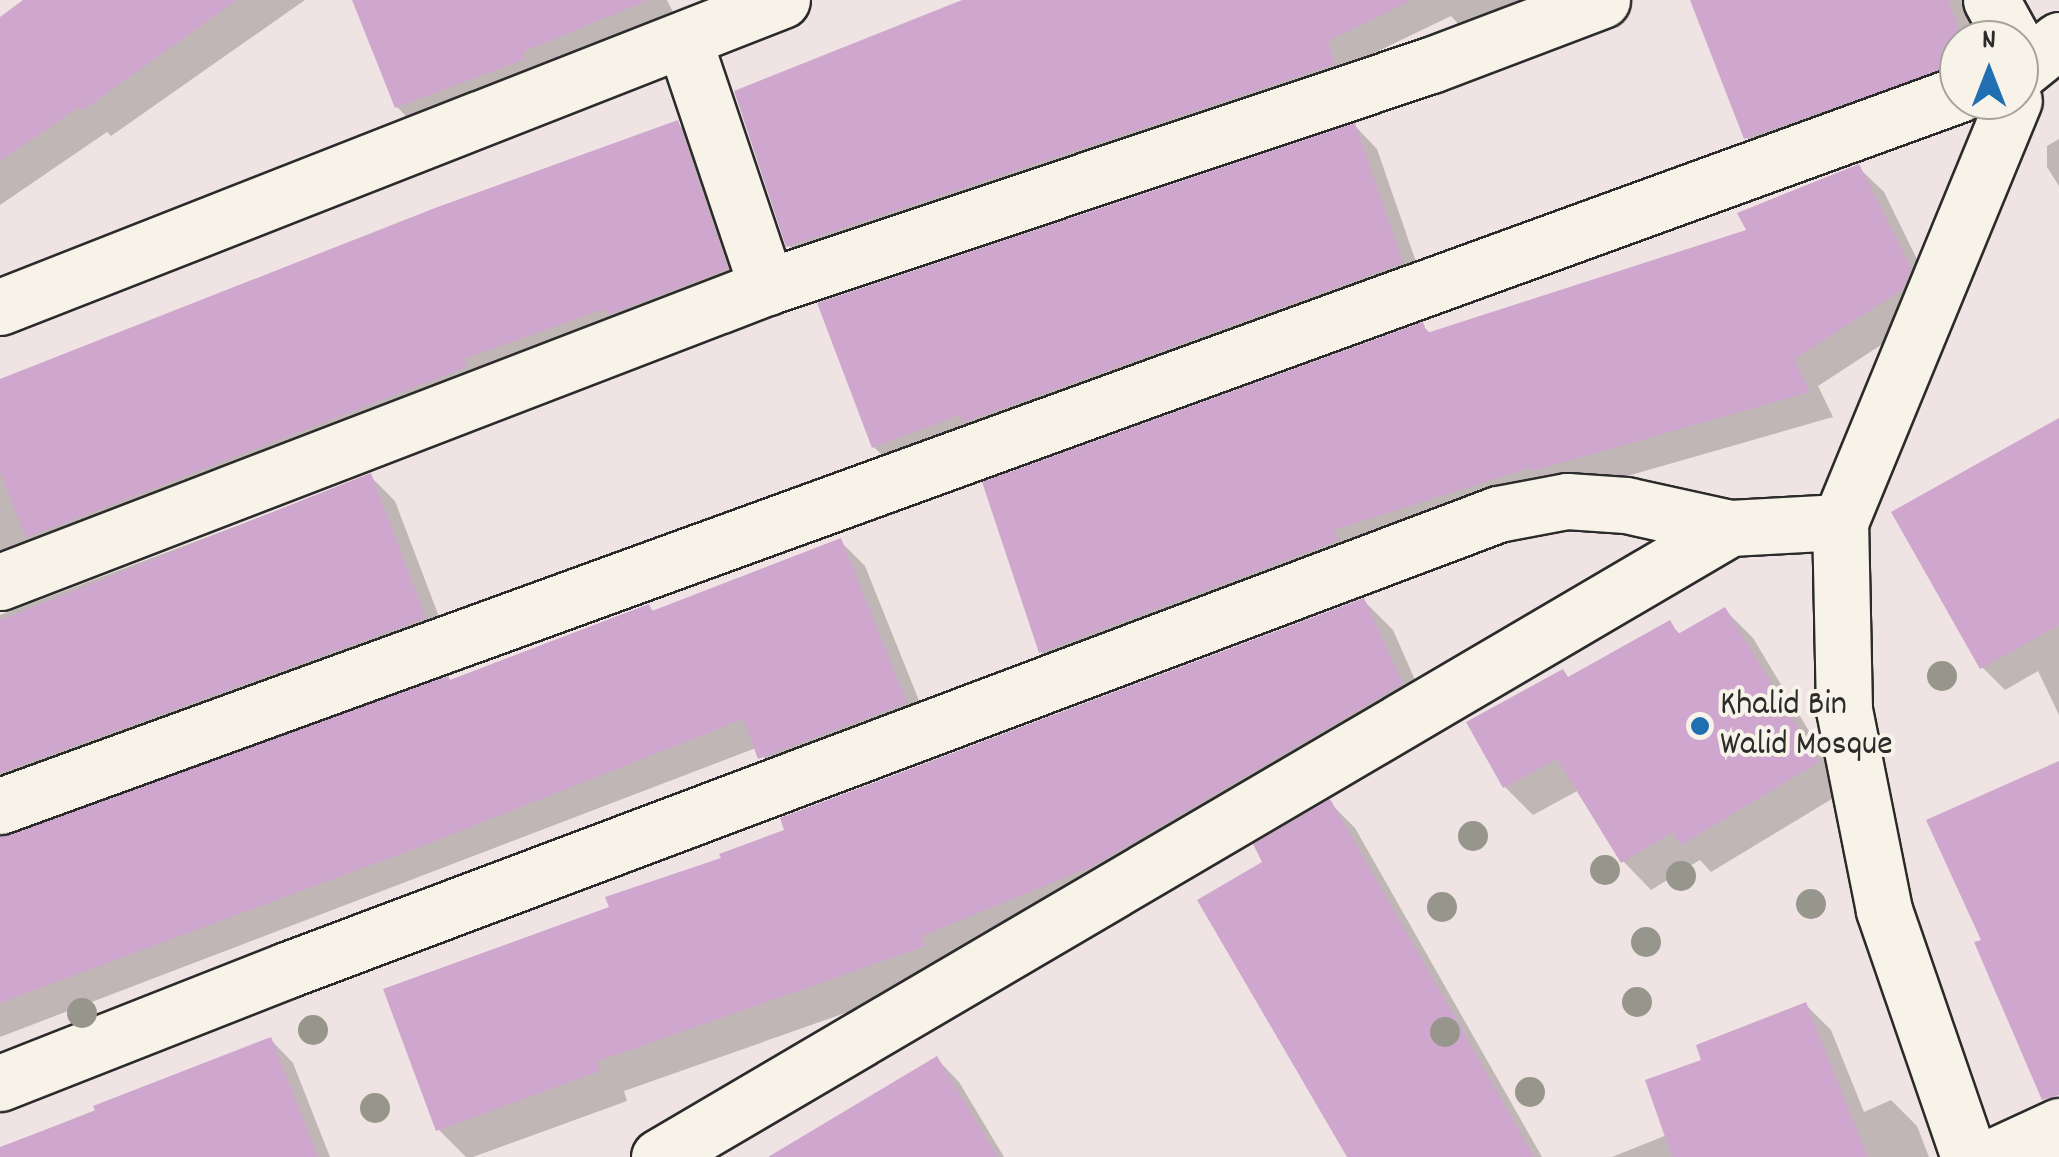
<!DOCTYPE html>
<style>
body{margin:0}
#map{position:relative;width:2059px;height:1157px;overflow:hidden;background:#efe4e3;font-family:Dekko,sans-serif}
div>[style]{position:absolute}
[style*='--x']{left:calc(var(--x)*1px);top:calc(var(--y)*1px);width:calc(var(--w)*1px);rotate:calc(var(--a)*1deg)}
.shadow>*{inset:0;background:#0003}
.building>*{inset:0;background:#cfa7ce}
.roads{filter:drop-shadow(2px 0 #2b2b2b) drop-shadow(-2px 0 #2b2b2b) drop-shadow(0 2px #2b2b2b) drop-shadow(0 -2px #2b2b2b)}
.minor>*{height:55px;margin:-27.5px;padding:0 27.5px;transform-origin:27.5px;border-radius:27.5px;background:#f7f3e8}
.trees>*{width:30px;height:30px;margin:-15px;border-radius:50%;background:#96968c}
.dots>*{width:28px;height:28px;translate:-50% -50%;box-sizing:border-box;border:5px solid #f7f3e8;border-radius:50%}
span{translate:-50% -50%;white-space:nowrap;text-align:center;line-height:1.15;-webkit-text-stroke:8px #f7f3e8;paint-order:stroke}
.poi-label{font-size:35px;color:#2b2b2b}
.left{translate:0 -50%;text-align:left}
.north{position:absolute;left:1939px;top:20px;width:100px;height:100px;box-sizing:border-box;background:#f7f3e8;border:2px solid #a5a39c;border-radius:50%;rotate:0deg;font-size:28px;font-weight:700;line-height:40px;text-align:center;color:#2b2b2b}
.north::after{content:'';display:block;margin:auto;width:35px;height:45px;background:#1f6fb2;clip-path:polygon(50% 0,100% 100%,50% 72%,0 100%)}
</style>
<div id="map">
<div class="shadow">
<div style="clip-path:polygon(27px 0,305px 0,111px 136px,107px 132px,0 205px,0 21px)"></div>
<div style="clip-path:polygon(355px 0,667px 0,679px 24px,424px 134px,397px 107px)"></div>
<div style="clip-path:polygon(969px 0,1600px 0,1475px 42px,1451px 16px,1349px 65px,812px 269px,789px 246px)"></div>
<div style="clip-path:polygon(1693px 0,1995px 0,1987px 40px,1959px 40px,1959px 92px,1770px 161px,1746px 137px)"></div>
<div style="clip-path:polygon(677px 123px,702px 147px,751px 294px,0 588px,0 381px)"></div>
<div style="clip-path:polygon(1355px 126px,1377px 149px,1424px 285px,897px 470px,874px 447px)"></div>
<div style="clip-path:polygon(2059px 139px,2059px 186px,2047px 167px,2047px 146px)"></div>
<div style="clip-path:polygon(1858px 167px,1884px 192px,1935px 296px,1927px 315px,1818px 386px,1833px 417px,1561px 495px,1067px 678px,1041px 652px,1422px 325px,1431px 334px,1749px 231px)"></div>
<div style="clip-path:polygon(2059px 421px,2059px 715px,2038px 671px,2005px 690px,1982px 667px)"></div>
<div style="clip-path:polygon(370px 476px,395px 501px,449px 643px,0 812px,0 615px)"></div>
<div style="clip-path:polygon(840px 541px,865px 566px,930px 728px,785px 783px,756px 748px,0 1037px,0 839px,451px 682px,648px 606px,655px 613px)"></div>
<div style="clip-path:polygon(1364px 601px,1393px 630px,1430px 714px,953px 975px,624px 1091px,627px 1101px,473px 1157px,466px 1157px,438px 1129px,612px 908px)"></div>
<div style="clip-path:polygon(1725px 610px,1753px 638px,1845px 791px,1711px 872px,1700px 860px,1651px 890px,1623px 861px,1579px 790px,1533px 815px,1505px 787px,1570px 679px,1669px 623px,1681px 635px)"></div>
<div style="clip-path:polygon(1329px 802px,1355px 828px,1542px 1157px,1349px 1157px,1265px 863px)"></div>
<div style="clip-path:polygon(1805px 1004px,1831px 1030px,1864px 1112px,1891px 1100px,1917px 1126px,1929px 1157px,1612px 1157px,1667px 1135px,1705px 1062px)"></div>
<div style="clip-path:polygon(271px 1040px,293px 1063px,330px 1157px,0 1157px,0 1148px)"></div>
<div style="clip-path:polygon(937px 1059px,959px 1082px,1004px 1157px,773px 1157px)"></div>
</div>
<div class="building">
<div style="clip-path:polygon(23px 0,237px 0,82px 111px,79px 107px,0 161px,0 17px)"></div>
<div style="clip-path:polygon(352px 0,646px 0,646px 1px,523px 52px,525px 59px,395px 108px)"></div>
<div style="clip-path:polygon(962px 0,1412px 0,1328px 41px,1335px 64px,786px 247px,734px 91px)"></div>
<div style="clip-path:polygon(1690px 0,1948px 0,1959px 29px,1959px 64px,1744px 139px)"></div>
<div style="clip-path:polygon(678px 120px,728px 269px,607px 315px,604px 309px,464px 359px,467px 367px,26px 538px,0 472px,0 379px,435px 208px)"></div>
<div style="clip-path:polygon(1355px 123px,1403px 263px,962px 423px,960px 415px,872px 448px,817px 303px)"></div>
<div style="clip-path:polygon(1859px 164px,1911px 268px,1902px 290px,1794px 359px,1810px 392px,1533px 471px,1532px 467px,1334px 530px,1339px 540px,1039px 653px,982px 482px,1423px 322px,1427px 333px,1746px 230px,1737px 213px)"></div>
<div style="clip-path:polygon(2059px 418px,2059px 625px,1980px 669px,1891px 512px)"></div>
<div style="clip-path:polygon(371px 473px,426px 618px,0 773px,0 620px)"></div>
<div style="clip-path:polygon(841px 538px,907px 703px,758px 759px,743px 719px,430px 843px,0 1003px,0 836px,448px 676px,450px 680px,649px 604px,652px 611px)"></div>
<div style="clip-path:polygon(1364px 598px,1403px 684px,1091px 867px,922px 936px,925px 946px,596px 1062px,600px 1071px,436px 1131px,383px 989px,609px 907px,605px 897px,721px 858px,719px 854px,784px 830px,780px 818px)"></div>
<div style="clip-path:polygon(1725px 607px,1819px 762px,1681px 845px,1673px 832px,1621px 863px,1557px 759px,1503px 788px,1466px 722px,1563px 669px,1568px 677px,1670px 620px,1678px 634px)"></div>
<div style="clip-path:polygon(2059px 761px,2059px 1095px,2042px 1100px,1974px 942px,1981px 940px,1926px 820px)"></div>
<div style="clip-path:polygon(1330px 799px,1451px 1010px,1534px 1157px,1347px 1157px,1197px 900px,1262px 862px,1253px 844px)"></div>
<div style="clip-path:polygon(1806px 1002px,1868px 1157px,1672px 1157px,1645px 1080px,1701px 1060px,1696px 1045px)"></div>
<div style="clip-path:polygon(271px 1037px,318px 1157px,0 1157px,0 1147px,95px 1111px,93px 1106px)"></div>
<div style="clip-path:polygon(937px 1056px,998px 1157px,768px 1157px)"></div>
</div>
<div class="roads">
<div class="minor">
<div style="--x:1991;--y:0;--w:46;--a:61.2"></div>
<div style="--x:684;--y:41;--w:260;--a:71.4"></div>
<div style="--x:2019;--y:72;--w:51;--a:-38.7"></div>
<div style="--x:0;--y:307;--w:840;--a:-21.43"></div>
<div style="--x:0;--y:582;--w:822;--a:-21.04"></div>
<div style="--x:767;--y:287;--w:700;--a:-18.49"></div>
<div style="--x:1431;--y:65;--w:183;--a:-20.8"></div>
<div style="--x:0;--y:806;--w:2084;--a:-19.97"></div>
<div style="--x:0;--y:1083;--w:308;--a:-21.5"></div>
<div style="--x:287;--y:970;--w:1294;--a:-20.63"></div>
<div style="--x:1498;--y:514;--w:70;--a:-10.7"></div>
<div style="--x:1567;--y:501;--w:59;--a:3.9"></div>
<div style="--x:1626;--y:505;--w:107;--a:12.5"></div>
<div style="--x:659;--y:1157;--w:1242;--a:-30.43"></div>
<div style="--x:1730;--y:528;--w:110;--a:-3.1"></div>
<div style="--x:1969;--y:1157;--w:261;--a:-109"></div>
<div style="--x:1884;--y:910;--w:204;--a:-101.3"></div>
<div style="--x:1844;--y:710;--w:188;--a:-91.2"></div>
<div style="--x:1840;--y:522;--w:456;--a:-67.6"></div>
<div style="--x:1992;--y:1157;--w:74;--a:-24.8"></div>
</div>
</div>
<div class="trees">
<div style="left:1942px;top:676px"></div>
<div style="left:1473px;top:836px"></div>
<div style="left:1605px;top:870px"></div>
<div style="left:1681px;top:876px"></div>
<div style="left:1811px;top:904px"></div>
<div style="left:1442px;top:907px"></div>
<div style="left:1646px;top:942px"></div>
<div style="left:1637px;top:1002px"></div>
<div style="left:82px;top:1013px"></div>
<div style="left:313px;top:1030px"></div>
<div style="left:1445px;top:1032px"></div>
<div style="left:1530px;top:1092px"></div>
<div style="left:375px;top:1108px"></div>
</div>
<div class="dots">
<div style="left:1700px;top:726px;background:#1f6fb2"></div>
</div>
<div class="poi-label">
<span class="left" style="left:1720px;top:726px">Khalid Bin<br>Walid Mosque</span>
</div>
<div class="north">N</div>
</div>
